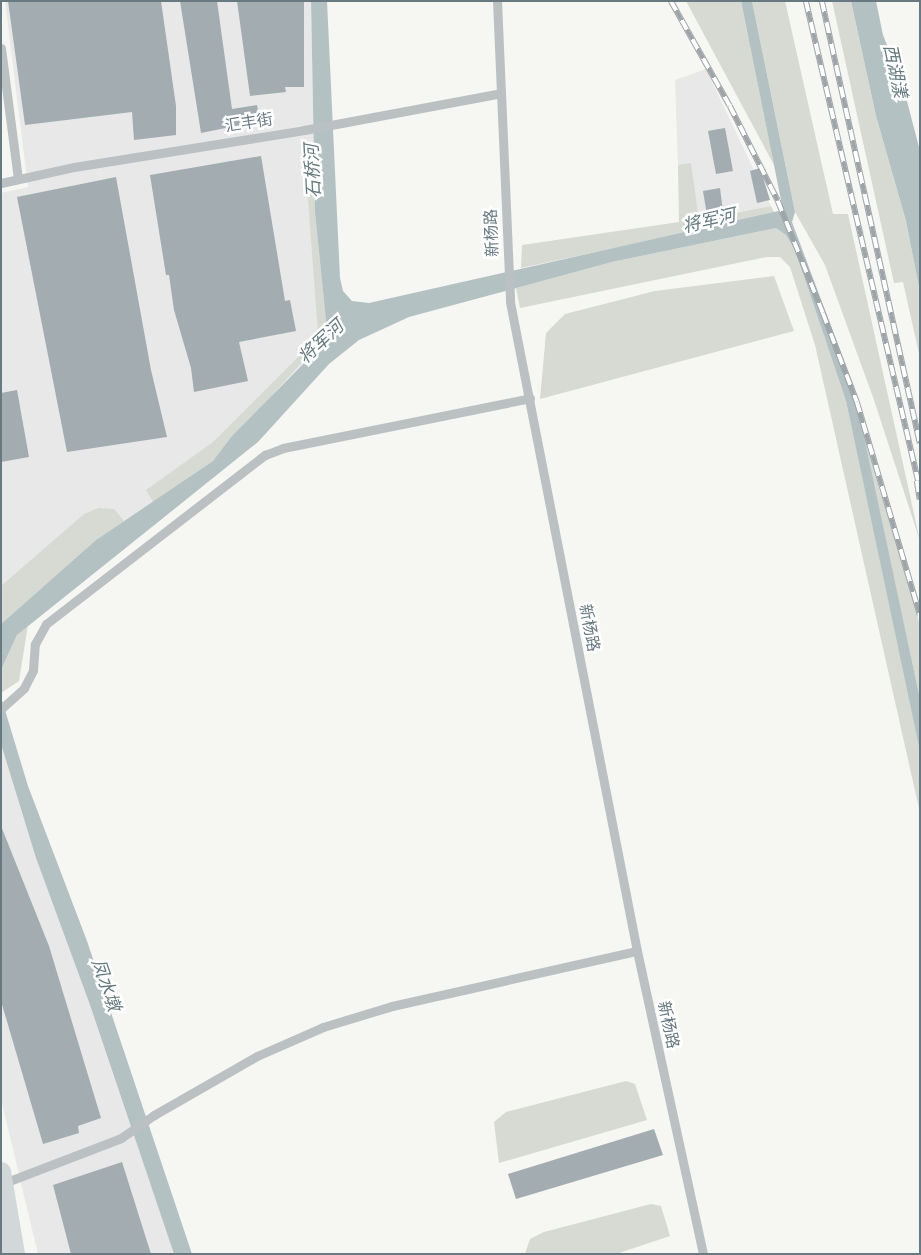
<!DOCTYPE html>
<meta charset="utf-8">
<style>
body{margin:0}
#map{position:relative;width:921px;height:1255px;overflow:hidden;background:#f6f6f3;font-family:"DejaVu Sans","Noto Sans SC",sans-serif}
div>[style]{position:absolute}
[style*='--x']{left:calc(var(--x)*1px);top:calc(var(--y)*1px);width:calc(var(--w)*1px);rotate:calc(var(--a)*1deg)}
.built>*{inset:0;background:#e7e8e7}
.green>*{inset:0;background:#d6dad3}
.water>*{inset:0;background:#b4c1c3}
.building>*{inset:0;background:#a3acb0}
.minor>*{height:9px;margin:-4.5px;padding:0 4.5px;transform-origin:4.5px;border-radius:4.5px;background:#bbc0c3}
.major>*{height:20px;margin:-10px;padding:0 10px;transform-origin:10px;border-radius:10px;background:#d2d8d9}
.highway>*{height:24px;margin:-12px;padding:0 12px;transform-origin:12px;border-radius:12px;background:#d2d8d9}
.rail>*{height:5.5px;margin-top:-2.75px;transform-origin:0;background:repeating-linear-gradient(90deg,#fff 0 11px,#9ea5a9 0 22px);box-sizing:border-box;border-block:1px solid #9ea5a9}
span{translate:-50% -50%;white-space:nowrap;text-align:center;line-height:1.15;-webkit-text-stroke:5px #fff;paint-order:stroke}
.street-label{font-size:16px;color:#687981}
.water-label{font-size:18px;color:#647a7d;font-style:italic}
.frame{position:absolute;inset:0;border:2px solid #687981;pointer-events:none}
</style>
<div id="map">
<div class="built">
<div style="clip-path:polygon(5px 1px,311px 1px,315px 213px,327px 330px,316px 351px,193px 474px,96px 540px,1px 624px,1px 193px,28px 187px)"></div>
<div style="clip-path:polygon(706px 69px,771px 206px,680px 222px,675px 80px)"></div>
<div style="clip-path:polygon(1px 744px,36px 858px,90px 1005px,174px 1254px,38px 1254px,1px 1099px)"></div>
</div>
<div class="green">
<div style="clip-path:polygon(686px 1px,741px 1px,774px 165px)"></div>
<div style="clip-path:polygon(752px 1px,785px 1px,833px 214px,848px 214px,920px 541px,874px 400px,825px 265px,795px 212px)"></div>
<div style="clip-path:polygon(832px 1px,851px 1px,876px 116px,906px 221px,920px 292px,920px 358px,903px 282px,894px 283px)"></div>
<div style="clip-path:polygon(313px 143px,315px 213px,327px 330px,321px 341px,213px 461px,153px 502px,146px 490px,213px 442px,308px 347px,318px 333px,304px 146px)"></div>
<div style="clip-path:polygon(691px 163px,699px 220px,771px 206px,775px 214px,521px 268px,522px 245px,679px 222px,678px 165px)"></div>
<div style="clip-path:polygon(776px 228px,786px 235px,795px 250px,846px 401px,920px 747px,920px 813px,815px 345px,790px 267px,780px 257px,767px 257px,520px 308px,516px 288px,612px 262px)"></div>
<div style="clip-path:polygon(774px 276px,794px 331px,540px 399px,546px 333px,565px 314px,655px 291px)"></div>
<div style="clip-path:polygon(856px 405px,880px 492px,905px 561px,920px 627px,920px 699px)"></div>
<div style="clip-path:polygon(98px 508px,114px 509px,124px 521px,96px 540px,1px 624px,1px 586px,84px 514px)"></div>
<div style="clip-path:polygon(28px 625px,19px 681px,1px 693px,1px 670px,17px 635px)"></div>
<div style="clip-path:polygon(626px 1081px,635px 1084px,647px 1120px,499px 1163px,494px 1122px,506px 1112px)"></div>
<div style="clip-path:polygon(651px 1204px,661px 1206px,670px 1236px,616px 1254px,525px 1254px,530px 1239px,544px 1232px)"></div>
</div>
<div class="water">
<div style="clip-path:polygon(311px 1px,327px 1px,340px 278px,343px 291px,352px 301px,369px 303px,783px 210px,741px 1px,752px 1px,795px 212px,792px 222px,853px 385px,920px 699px,920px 751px,846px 401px,795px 250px,786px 235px,776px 228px,612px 262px,409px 317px,359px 340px,329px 364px,258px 442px,17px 635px,1px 670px,1px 624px,96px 540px,213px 461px,232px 436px,316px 351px,327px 330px,315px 213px)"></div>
<div style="clip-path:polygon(851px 1px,876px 1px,883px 35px,902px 82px,920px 151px,920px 292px,906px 221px,876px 116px)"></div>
<div style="clip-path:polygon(1px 697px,28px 786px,87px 941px,192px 1254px,174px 1254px,90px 1005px,36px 858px,1px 744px)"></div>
</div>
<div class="building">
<div style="clip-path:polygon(8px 1px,161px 1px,176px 106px,176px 135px,134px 140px,132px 112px,25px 125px)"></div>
<div style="clip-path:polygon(180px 1px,217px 1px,232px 109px,257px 105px,260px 121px,201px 133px)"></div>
<div style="clip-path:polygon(237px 1px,304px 1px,304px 87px,285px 87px,286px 92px,250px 96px)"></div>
<div style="clip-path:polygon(725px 128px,733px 171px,716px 174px,708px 131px)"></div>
<div style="clip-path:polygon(261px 156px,285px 301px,290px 300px,296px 331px,239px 342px,248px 381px,194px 392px,191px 368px,174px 310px,169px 275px,166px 275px,150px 175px)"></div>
<div style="clip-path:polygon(760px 168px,770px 200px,757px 203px,750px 171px)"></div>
<div style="clip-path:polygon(116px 177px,151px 370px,167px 437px,67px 452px,17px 197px)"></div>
<div style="clip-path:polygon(720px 188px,723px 212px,707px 215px,703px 191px)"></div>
<div style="clip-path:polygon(17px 390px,29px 457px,1px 462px,1px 393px)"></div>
<div style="clip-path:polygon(1px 826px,49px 946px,101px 1118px,78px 1126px,79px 1133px,43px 1144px,1px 1001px)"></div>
<div style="clip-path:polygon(654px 1129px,663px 1155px,516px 1199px,508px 1174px)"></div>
<div style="clip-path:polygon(122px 1162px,151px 1254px,71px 1254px,53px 1185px)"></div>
</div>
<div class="minor">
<div style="--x:497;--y:1;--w:301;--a:87.5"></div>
<div style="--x:510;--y:302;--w:661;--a:78.93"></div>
<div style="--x:637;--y:951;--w:310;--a:77.7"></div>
<div style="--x:1;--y:48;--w:132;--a:82.6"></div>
<div style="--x:1;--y:183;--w:75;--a:-12.4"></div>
<div style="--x:74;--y:167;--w:233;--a:-9.1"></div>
<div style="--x:304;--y:130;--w:200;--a:-10.6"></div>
<div style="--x:1;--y:709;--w:31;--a:-42"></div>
<div style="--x:24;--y:688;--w:20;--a:-63"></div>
<div style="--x:33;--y:670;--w:26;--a:-86"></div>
<div style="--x:35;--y:644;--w:23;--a:-61"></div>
<div style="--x:46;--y:624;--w:277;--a:-37.7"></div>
<div style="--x:265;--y:455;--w:19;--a:-21"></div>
<div style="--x:283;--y:448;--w:252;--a:-11.4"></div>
<div style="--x:4;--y:1183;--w:125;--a:-21"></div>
<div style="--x:121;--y:1138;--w:40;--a:-34.9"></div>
<div style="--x:154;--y:1115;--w:119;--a:-29.8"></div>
<div style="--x:257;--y:1056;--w:72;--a:-23.7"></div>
<div style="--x:323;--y:1027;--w:72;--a:-16.9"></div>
<div style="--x:392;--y:1006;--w:251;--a:-12.7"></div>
</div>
<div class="major">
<div style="--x:1;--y:1172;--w:83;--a:80.3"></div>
</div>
<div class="highway">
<div style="--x:1;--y:1240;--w:14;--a:82"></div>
</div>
<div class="rail">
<div style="--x:671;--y:1;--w:120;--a:60.7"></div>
<div style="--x:730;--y:106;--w:106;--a:63.2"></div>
<div style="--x:778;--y:201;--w:121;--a:68.1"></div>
<div style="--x:823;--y:313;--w:95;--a:69.1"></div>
<div style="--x:857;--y:402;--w:222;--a:73.5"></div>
<div style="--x:806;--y:1;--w:500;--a:76.83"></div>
<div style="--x:822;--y:1;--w:453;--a:77.5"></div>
<div style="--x:917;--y:481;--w:19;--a:81"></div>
</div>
<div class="street-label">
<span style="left:249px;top:123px;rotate:-9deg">汇丰街</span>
<span style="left:492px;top:233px;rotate:-92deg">新杨路</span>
<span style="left:589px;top:628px;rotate:79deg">新杨路</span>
<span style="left:668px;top:1025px;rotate:78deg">新杨路</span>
</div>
<div class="water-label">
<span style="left:895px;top:71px;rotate:78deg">西湖漾</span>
<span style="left:313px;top:171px;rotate:-93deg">石桥河</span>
<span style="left:709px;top:221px;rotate:-13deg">将军河</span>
<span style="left:321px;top:342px;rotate:-43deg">将军河</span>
<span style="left:106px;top:985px;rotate:71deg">凤水墩</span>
</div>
<div class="frame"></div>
</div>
